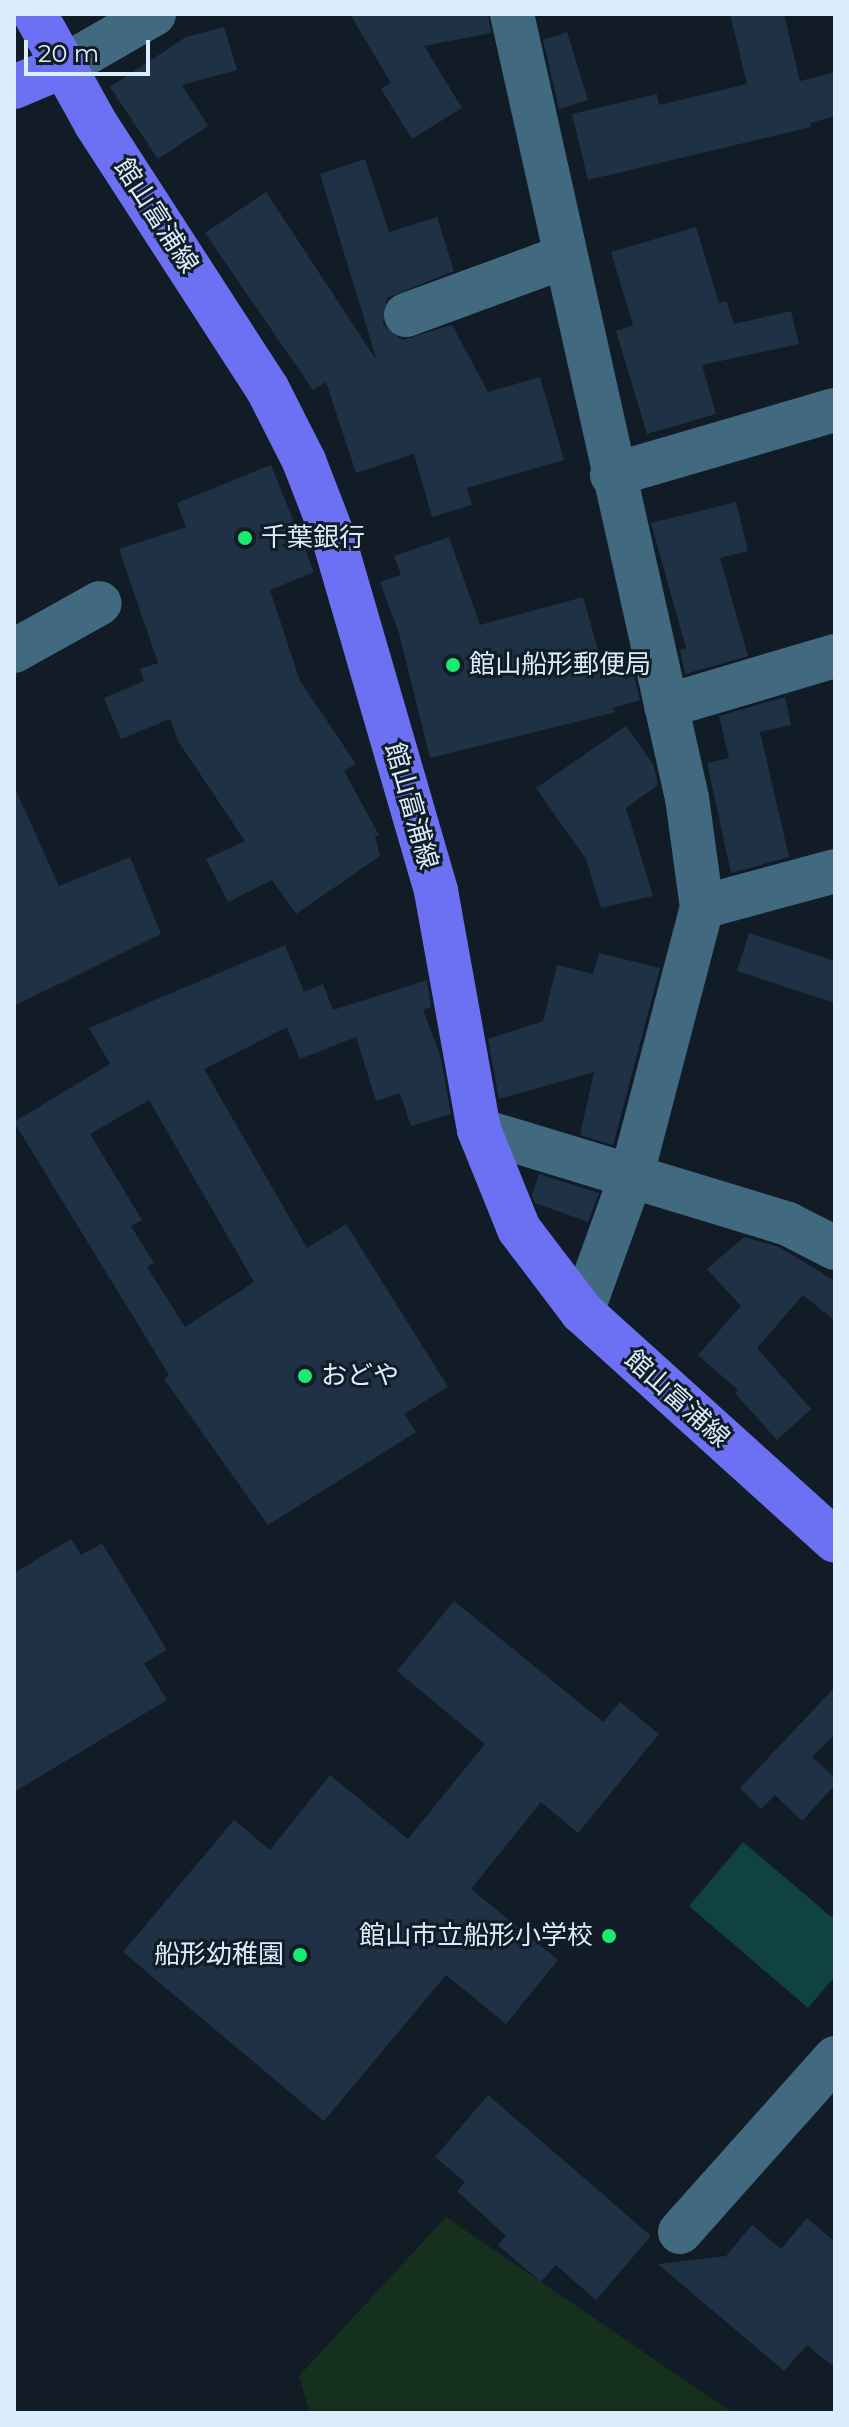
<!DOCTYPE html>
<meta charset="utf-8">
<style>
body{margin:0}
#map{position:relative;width:849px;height:2427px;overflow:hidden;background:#121c26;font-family:Montserrat,"Noto Sans JP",sans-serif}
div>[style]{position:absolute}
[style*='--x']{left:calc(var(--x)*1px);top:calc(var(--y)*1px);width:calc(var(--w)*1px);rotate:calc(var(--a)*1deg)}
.green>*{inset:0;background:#15301d}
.water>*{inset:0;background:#0f4240}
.building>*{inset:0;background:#1f3145}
.minor>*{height:44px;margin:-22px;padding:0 22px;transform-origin:22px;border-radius:22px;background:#416a81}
.major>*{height:44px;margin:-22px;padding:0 22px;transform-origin:22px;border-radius:22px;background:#6b71f2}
.dots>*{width:22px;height:22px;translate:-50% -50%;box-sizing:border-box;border:4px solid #121c26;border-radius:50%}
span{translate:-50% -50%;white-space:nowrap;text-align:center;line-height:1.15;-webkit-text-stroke:6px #121c26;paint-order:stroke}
.street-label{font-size:26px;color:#daedfc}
.poi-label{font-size:26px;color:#daedfc}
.left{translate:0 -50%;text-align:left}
.right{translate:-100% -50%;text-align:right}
.frame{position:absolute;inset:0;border:16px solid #daedfc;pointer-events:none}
.scale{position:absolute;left:24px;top:40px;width:126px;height:36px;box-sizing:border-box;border:4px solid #daedfc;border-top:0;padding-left:10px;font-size:24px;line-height:28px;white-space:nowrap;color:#daedfc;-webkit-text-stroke:6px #121c26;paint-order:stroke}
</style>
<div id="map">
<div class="green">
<div style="clip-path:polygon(446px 2217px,733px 2413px,310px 2413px,299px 2376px)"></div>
</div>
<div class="water">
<div style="clip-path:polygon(743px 1842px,835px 1920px,835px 1976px,808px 2008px,689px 1906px)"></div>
</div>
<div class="building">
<div style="clip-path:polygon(350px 14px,488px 14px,491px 33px,424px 46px,462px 108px,412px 139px,381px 89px,391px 83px)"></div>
<div style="clip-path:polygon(730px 14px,784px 14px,800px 81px,835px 72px,835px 116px,810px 123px,811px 127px,588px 180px,572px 114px,657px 94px,659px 105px,747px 84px)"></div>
<div style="clip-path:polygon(224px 27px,237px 70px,182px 85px,208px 126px,158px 159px,110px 87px,186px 37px)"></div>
<div style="clip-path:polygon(567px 32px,588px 100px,559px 109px,543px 40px)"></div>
<div style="clip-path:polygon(365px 159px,389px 232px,437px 217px,454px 271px,387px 298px,383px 324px,402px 340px,452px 325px,488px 392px,540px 377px,564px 460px,467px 488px,472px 505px,432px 517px,414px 454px,356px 473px,326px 382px,313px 390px,205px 233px,266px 192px,377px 361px,320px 174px)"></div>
<div style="clip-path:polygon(696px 227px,719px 303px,726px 301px,734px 324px,791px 311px,799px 344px,702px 365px,716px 414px,647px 434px,616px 331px,633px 325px,611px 252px)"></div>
<div style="clip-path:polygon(271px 465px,314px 572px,270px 590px,300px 681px,356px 764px,344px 771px,379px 835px,375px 837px,380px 856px,296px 914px,272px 880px,228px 902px,206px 859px,245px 841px,178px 741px,170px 719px,121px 739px,104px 698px,144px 681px,140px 669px,158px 663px,119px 549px,186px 527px,177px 503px)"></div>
<div style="clip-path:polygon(736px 502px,748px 551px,720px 558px,748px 656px,685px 674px,680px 650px,686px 648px,651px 523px)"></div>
<div style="clip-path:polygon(449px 537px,480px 625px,583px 597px,604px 671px,631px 664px,640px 700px,613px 708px,616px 712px,430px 758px,399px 633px,380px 582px,401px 575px,394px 556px)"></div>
<div style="clip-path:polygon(785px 697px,791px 725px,760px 732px,789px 857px,731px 873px,707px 763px,729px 758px,719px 716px)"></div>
<div style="clip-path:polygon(626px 726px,654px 766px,658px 785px,626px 808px,653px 896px,601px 908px,586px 859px,536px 788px)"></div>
<div style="clip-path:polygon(14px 786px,59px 886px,130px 857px,161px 934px,14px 1006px)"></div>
<div style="clip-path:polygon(749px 933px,835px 961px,835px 1003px,737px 971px)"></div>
<div style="clip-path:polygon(evenodd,285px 945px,304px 992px,323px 984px,333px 1010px,427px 980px,431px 1007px,423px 1010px,440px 1055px,451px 1114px,411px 1126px,400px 1093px,376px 1101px,356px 1037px,300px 1059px,287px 1027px,204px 1069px,307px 1248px,346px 1224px,448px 1387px,404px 1414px,416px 1432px,268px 1525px,164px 1379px,169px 1375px,14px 1122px,110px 1064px,89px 1028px,285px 945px,149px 1100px,254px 1282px,185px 1327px,147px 1267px,154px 1263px,131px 1226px,142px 1220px,90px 1134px,149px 1100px)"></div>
<div style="clip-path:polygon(599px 953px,660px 968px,613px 1145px,580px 1135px,594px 1072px,499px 1099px,488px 1039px,543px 1021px,557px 965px,593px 974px)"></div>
<div style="clip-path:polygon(539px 1174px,599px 1193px,588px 1222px,535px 1203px,532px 1195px)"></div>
<div style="clip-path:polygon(744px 1237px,779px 1247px,835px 1281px,835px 1321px,803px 1295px,757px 1348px,811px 1409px,777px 1440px,735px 1393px,738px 1390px,698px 1355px,741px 1306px,707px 1269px)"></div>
<div style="clip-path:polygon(71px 1539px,81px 1555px,102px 1543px,167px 1650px,144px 1663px,167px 1700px,14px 1792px,14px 1573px)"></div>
<div style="clip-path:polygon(454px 1601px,603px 1722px,620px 1702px,659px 1734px,578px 1833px,541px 1802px,471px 1889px,558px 1960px,506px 2024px,446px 1975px,324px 2121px,123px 1952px,234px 1820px,270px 1850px,330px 1775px,408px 1839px,485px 1744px,397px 1671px)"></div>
<div style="clip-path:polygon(835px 1687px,835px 1734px,812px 1757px,835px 1778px,835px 1785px,802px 1821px,775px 1795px,761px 1809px,740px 1788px)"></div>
<div style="clip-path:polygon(488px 2095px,651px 2236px,596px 2300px,556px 2265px,541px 2282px,498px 2245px,506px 2236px,457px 2191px,465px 2182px,435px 2157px)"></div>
<div style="clip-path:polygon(807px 2218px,835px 2242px,835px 2368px,807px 2345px,784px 2371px,658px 2264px,726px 2256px,752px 2225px,781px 2249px)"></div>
</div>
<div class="minor">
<div style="--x:512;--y:14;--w:803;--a:77.42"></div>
<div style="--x:687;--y:798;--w:110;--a:82.2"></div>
<div style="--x:702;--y:907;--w:276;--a:104.7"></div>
<div style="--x:632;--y:1174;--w:147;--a:109.9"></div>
<div style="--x:64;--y:66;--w:104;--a:-30"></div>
<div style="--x:406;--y:315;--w:168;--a:-20.2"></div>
<div style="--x:612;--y:475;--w:232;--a:-16.3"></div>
<div style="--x:14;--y:651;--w:98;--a:-29.2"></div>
<div style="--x:666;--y:706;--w:176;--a:-16.5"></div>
<div style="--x:702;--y:907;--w:138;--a:-15.1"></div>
<div style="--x:479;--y:1130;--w:323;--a:16.9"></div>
<div style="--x:788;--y:1224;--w:53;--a:27.1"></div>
<div style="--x:680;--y:2232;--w:233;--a:-48.3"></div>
</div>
<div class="major">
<div style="--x:35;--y:14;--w:126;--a:61"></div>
<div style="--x:96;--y:124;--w:315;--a:57.1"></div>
<div style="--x:267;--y:388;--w:82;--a:63.1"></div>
<div style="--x:304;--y:461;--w:80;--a:68.9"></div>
<div style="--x:333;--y:536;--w:370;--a:73.8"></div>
<div style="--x:436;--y:891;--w:243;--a:79.8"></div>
<div style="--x:479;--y:1130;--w:107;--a:68"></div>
<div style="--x:519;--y:1229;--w:104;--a:52.8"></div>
<div style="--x:582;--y:1312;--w:341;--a:42.1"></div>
<div style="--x:14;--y:87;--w:54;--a:-22.8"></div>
</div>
<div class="dots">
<div style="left:245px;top:538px;background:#17eb72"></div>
<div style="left:453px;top:665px;background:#17eb72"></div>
<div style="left:305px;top:1376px;background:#17eb72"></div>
<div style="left:609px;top:1936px;background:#17eb72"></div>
<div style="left:300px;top:1955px;background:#17eb72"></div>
</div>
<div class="street-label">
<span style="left:156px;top:216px;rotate:57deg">館山富浦線</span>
<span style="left:411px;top:806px;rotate:74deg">館山富浦線</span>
<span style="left:677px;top:1399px;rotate:42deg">館山富浦線</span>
</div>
<div class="poi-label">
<span class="left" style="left:261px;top:538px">千葉銀行</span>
<span class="left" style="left:469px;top:665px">館山船形郵便局</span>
<span class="left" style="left:321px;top:1376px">おどや</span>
<span class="right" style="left:593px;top:1936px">館山市立船形小学校</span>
<span class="right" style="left:284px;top:1955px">船形幼稚園</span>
</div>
<div class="frame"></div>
<div class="scale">20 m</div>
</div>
